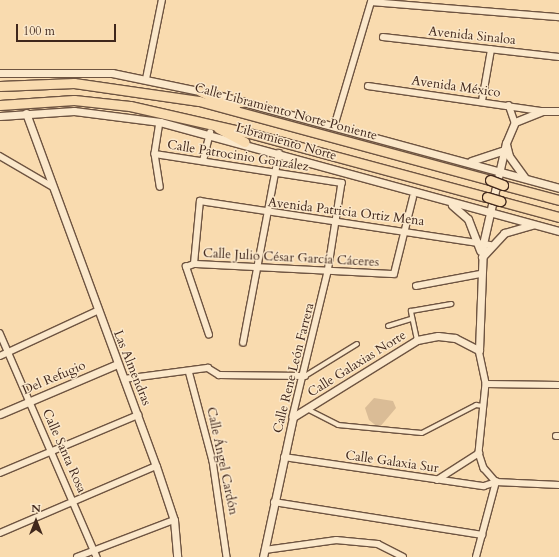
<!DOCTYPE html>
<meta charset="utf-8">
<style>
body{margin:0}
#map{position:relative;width:559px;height:557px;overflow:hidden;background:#f9dbaf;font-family:Cardo,serif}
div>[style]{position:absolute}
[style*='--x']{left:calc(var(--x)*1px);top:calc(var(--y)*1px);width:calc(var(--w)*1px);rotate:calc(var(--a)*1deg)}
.green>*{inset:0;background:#dabc96}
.roads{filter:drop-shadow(1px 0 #6e5441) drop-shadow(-1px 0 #6e5441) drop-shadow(0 1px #6e5441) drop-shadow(0 -1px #6e5441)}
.pedestrian>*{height:4px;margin:-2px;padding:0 2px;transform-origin:2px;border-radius:2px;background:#fbe8cb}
.minor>*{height:5.5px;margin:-2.75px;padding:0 2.75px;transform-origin:2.75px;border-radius:2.75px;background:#fbe8cb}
.tertiary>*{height:7px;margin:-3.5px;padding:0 3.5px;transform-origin:3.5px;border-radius:3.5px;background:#fbe8cb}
.trunk>*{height:9px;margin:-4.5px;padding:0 4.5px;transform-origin:4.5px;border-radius:4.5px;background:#f9dbaf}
.bridges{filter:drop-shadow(1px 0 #40271c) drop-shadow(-1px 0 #40271c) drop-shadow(0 1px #40271c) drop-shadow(0 -1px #40271c)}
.trunk-bridge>*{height:9px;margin:-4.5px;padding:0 4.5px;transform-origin:4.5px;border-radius:4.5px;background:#f9dbaf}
span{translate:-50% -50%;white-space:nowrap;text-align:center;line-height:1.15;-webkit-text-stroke:3px #fbe8cb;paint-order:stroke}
.street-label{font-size:13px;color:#40271c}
.north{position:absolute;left:16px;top:501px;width:40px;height:40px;-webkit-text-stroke:3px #fbe8cb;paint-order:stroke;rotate:0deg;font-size:11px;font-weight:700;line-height:16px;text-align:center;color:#40271c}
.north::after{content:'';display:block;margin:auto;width:14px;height:18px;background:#40271c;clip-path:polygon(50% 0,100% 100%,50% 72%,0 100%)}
.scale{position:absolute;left:16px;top:24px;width:100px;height:18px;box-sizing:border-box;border:2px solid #40271c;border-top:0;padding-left:5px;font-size:12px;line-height:14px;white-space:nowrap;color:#40271c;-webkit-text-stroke:3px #fbe8cb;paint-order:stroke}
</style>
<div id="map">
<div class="green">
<div style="clip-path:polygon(374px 398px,393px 401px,396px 408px,379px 428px,369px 420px,365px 408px)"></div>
</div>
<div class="roads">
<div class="pedestrian">
<div style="--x:388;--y:326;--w:24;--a:-17"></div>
<div style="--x:417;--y:340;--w:30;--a:-102"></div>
<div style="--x:411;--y:311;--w:41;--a:-9.9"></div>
<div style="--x:305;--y:376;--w:61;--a:-31.6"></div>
<div style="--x:307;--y:409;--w:35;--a:27"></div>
<div style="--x:338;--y:425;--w:84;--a:5.4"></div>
<div style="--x:422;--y:433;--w:61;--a:-27.4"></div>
<div style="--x:476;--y:405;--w:7;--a:8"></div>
</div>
<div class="minor">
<div style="--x:383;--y:37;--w:177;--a:6.5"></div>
<div style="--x:146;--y:79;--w:81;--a:-78.6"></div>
<div style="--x:368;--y:86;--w:176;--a:8.2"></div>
<div style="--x:482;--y:101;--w:52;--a:-80"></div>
<div style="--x:509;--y:105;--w:18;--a:71"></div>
<div style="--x:160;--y:122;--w:32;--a:99"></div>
<div style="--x:155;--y:154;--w:33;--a:81"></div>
<div style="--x:334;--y:127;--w:130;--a:-73.5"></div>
<div style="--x:371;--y:2;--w:189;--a:4.6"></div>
<div style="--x:155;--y:154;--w:189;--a:8.8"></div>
<div style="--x:342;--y:183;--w:90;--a:98.9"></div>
<div style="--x:328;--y:272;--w:149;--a:103.6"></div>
<div style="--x:0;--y:156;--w:61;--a:30.3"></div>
<div style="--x:203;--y:161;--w:29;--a:-76"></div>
<div style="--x:194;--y:264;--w:63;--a:-84.6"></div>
<div style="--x:200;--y:201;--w:293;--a:8.6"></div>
<div style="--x:416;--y:286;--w:65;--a:-10.6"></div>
<div style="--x:0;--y:333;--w:244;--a:66.6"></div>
<div style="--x:209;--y:335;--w:72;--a:-108.7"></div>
<div style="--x:186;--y:267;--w:9;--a:-21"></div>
<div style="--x:194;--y:264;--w:200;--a:2.9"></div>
<div style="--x:394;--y:274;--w:79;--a:-76.1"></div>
<div style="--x:243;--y:343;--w:193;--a:-79.3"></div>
<div style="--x:479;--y:350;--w:35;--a:78"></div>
<div style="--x:486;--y:384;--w:69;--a:95.8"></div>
<div style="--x:479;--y:453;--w:16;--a:72"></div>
<div style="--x:484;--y:468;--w:18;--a:49"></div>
<div style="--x:0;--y:356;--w:107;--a:-24.9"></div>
<div style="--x:189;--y:371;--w:93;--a:75.1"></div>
<div style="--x:213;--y:461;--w:97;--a:81.7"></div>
<div style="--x:124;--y:379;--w:85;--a:-7.5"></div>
<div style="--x:208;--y:368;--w:13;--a:32"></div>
<div style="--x:219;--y:375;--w:86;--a:0.7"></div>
<div style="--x:486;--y:384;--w:73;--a:0.8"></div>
<div style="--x:556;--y:436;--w:3;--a:0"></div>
<div style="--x:284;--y:457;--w:202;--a:8.3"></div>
<div style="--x:484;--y:486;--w:13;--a:-18"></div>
<div style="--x:496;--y:482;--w:63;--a:2.7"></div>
<div style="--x:0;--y:473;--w:150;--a:-22.8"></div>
<div style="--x:437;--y:480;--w:50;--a:-32.7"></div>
<div style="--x:274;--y:502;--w:211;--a:9"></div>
<div style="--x:0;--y:533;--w:170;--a:-23.2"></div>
<div style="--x:265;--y:550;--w:72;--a:-8"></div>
<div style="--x:336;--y:540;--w:42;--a:5.4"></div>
<div style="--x:378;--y:544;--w:28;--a:27"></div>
<div style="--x:77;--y:557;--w:104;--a:-20.9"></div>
<div style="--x:476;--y:557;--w:78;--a:-75.1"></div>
</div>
<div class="tertiary">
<div style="--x:0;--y:73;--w:112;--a:0"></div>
<div style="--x:112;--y:73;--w:94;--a:11.7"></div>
<div style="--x:214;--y:94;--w:358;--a:15.2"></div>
<div style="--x:26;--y:113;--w:376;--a:69.8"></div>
<div style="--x:156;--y:466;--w:57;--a:71.6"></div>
<div style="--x:174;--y:520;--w:37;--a:85"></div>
<div style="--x:0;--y:116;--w:74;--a:-3.9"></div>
<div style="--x:74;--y:111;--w:87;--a:7.3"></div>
<div style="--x:160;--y:122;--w:414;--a:15.3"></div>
<div style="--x:506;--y:144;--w:12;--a:76"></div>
<div style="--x:509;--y:156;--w:26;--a:54"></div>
<div style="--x:471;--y:161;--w:35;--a:-18"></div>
<div style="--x:452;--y:205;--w:21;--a:41"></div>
<div style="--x:468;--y:219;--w:34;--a:69"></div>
<div style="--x:482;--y:257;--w:33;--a:-47"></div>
<div style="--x:504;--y:233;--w:29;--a:-16"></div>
<div style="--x:479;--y:350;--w:106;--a:-87.8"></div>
<div style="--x:483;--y:244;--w:104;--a:-77.2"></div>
<div style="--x:506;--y:143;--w:23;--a:-67"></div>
<div style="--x:515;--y:122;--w:29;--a:-22"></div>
<div style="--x:542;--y:111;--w:17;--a:0"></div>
<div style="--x:0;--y:414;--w:127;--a:-23.1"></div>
<div style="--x:263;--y:557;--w:143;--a:-77.9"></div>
<div style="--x:293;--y:417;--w:146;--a:-31.8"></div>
<div style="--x:417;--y:340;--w:21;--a:-11"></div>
<div style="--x:438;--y:336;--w:17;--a:7"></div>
<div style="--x:455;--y:338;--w:27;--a:27"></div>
</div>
<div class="trunk">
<div style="--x:0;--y:86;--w:74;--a:-2.3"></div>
<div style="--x:74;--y:83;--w:126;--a:8.2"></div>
<div style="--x:199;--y:101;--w:302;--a:15.2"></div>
<div style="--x:200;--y:91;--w:39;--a:26"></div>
<div style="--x:226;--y:102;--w:16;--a:0"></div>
<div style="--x:0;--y:105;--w:74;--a:-3.9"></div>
<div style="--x:74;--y:100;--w:56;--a:6.1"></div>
<div style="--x:130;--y:106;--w:122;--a:12.8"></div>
<div style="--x:249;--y:133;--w:246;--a:15.1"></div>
<div style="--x:218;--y:128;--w:30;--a:28"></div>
<div style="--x:503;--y:185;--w:58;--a:15"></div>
<div style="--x:500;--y:201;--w:61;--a:15.2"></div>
</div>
</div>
<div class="bridges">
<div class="trunk-bridge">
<div style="--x:490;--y:180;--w:14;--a:21"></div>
<div style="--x:487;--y:197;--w:14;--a:17"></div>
</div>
</div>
<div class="street-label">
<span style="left:472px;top:36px;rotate:6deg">Avenida Sinaloa</span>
<span style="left:456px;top:87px;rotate:8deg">Avenida México</span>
<span style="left:286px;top:112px;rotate:15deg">Calle Libramiento Norte Poniente</span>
<span style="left:286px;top:142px;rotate:16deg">Libramiento Norte</span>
<span style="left:238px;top:156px;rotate:9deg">Calle Patrocinio González</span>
<span style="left:346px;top:212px;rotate:7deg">Avenida Patricia Ortiz Mena</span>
<span style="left:291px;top:258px;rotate:3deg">Calle Julio César García Cáceres</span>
<span style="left:357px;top:364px;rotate:-32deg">Calle Galaxias Norte</span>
<span style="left:132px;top:368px;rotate:68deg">Las Almendras</span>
<span style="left:294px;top:368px;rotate:-76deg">Calle Rene León Farrera</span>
<span style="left:54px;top:378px;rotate:-23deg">Del Refugio</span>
<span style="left:64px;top:451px;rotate:66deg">Calle Santa Rosa</span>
<span style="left:222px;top:461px;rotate:78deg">Calle Ángel Cardón</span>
<span style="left:392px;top:462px;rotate:8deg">Calle Galaxia Sur</span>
</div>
<div class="north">N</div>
<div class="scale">100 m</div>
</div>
